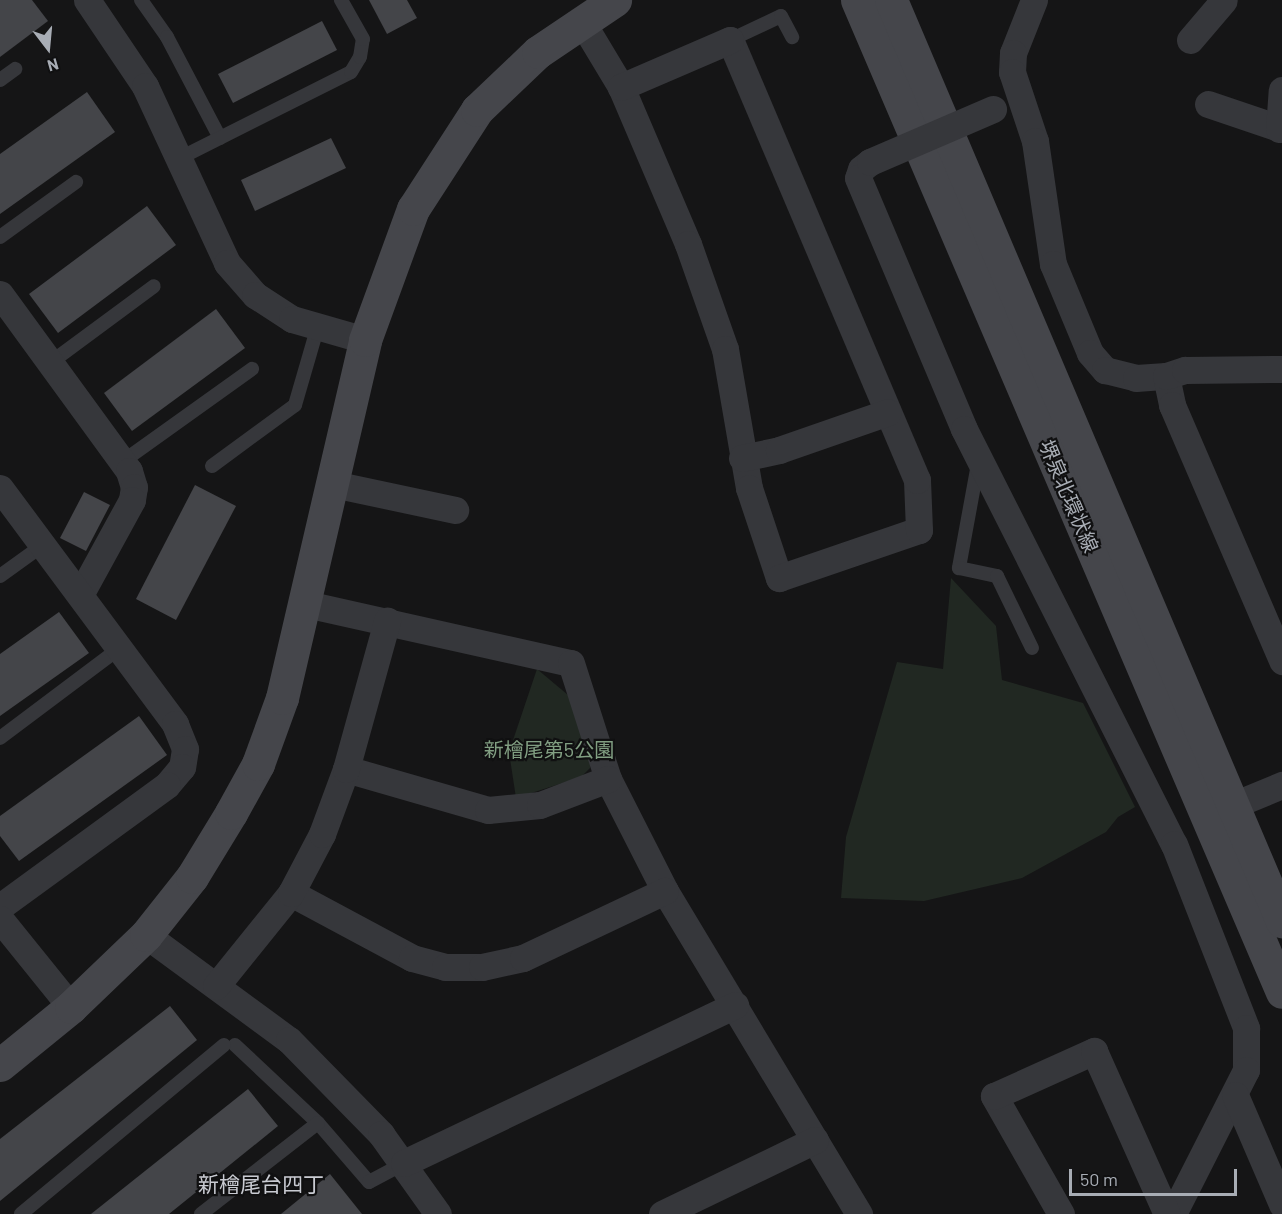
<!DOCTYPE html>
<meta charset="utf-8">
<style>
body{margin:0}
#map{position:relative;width:1282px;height:1214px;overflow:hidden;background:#151516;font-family:Barlow,"Noto Sans JP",sans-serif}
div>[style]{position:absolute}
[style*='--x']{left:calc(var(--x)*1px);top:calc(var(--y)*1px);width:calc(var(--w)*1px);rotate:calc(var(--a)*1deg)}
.green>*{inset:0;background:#212822}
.building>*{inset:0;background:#444549}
.lane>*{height:14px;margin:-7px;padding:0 7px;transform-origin:7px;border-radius:7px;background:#36373b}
.street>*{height:27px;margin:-13.5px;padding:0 13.5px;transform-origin:13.5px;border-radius:13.5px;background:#36373b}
.secondary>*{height:33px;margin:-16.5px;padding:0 16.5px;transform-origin:16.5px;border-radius:16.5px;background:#45464b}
.street-bridge>*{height:27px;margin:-13.5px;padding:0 13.5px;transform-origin:13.5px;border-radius:13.5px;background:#36373b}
span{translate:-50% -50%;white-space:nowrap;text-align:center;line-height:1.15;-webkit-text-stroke:4.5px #101011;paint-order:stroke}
.street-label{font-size:20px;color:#a8adb5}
.park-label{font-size:20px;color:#819e82}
.neighbourhood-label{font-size:21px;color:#c9cbd2}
.north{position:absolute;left:18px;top:18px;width:60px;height:60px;-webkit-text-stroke:4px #101011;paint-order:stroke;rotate:164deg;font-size:16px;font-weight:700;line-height:24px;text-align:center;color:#a8adb5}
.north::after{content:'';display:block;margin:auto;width:21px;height:27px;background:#a8adb5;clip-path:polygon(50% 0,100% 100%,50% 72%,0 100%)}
.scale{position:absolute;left:1069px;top:1169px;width:168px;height:27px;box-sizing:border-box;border:3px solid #a8adb5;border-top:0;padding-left:8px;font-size:18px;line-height:21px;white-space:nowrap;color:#a8adb5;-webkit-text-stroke:4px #101011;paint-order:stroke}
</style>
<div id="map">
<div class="green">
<div style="clip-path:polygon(951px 578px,996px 626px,1002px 680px,1083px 703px,1135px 807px,1118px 817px,1106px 832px,1022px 878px,924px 901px,841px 898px,846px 837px,897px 662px,943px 669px)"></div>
<div style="clip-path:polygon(537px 669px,568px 695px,591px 759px,590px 768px,581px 777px,516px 798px,509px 752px)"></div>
</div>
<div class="building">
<div style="clip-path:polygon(0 0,32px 0,48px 21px,0 57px)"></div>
<div style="clip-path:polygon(369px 0,407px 0,417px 18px,387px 34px)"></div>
<div style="clip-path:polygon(322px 21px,337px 50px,233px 103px,218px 74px)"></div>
<div style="clip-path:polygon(87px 92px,115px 132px,0 214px,0 154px)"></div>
<div style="clip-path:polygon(331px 138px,346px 168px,255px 211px,241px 180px)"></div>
<div style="clip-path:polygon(147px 206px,176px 245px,58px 333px,29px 294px)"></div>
<div style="clip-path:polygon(216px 309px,245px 348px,132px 431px,104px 393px)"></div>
<div style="clip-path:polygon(195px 485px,236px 506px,176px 620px,136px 599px)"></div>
<div style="clip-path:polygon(84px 492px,110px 505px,86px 551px,60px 538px)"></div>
<div style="clip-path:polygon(59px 612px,89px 653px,0 716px,0 654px)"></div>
<div style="clip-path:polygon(139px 716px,167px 755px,19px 861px,0 836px,0 816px)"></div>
<div style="clip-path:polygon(170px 1006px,197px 1040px,0 1201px,0 1139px)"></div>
<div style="clip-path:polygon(248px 1089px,278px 1126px,169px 1214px,91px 1214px)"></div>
<div style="clip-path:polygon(330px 1174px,362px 1214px,281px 1214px)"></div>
</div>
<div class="lane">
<div style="--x:141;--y:0;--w:45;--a:54.9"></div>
<div style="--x:167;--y:37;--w:114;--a:62.3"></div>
<div style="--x:730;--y:40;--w:56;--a:-25.2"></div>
<div style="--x:781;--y:16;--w:24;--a:62"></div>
<div style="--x:0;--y:80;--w:19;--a:-36"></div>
<div style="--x:180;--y:158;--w:191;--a:-26.7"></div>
<div style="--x:351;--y:72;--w:17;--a:-59"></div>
<div style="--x:360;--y:57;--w:18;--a:-81"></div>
<div style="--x:363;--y:39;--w:45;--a:-119.4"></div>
<div style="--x:0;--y:237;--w:94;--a:-35.9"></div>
<div style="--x:50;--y:363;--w:129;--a:-36.5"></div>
<div style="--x:122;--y:462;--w:160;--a:-35.6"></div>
<div style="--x:978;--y:464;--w:106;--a:100.4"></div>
<div style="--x:959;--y:568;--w:39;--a:12"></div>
<div style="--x:997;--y:576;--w:80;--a:64.1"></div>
<div style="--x:212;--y:466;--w:103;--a:-36.3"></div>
<div style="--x:295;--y:405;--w:82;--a:-73.8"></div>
<div style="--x:0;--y:576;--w:53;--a:-35.8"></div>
<div style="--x:0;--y:738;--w:150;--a:-36.9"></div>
<div style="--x:235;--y:1045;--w:114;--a:43.2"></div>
<div style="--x:318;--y:1123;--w:78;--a:49.2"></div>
<div style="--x:369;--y:1182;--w:40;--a:-28"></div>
<div style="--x:21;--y:1214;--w:264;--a:-39.8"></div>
<div style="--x:201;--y:1214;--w:148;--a:-37.9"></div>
</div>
<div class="street">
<div style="--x:87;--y:0;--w:104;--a:56"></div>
<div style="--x:145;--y:86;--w:195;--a:65.1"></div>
<div style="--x:227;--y:263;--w:43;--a:48.8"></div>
<div style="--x:255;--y:295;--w:44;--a:33"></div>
<div style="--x:292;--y:319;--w:76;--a:16"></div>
<div style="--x:1034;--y:0;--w:57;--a:111.6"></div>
<div style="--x:1013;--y:53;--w:19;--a:93"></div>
<div style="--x:1012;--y:72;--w:73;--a:71.6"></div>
<div style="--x:1035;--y:141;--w:124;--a:81.7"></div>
<div style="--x:1053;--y:264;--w:96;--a:67.4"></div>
<div style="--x:1090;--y:353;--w:23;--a:49"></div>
<div style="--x:1105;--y:370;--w:32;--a:14"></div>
<div style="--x:1136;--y:378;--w:30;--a:-4"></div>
<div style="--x:1166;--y:376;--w:30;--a:78"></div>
<div style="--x:1172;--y:405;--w:279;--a:66.7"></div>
<div style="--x:582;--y:22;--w:76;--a:59"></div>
<div style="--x:621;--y:87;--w:171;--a:66.9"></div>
<div style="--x:688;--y:244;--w:111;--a:70.6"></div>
<div style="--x:725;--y:349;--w:141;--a:80.2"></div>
<div style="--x:749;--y:488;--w:95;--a:71.6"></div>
<div style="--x:779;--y:578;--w:148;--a:-18.9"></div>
<div style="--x:919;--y:530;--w:50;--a:-92.3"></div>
<div style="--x:917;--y:480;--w:478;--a:-113"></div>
<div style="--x:730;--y:40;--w:119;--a:156.7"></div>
<div style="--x:1190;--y:40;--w:52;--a:-49.6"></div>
<div style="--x:1208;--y:104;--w:78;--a:18.7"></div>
<div style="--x:1279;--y:129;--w:39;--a:-86"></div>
<div style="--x:870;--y:162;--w:11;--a:142"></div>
<div style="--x:861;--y:169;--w:9;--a:108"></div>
<div style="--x:858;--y:178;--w:272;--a:67.1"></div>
<div style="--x:964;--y:429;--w:465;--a:63.2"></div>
<div style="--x:1174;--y:844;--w:198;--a:68.6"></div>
<div style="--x:1246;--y:1028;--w:42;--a:90"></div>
<div style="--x:1246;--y:1070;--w:161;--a:116.9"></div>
<div style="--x:0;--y:294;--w:219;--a:53.9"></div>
<div style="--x:129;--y:471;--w:17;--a:73"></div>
<div style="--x:134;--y:487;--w:13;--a:99"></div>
<div style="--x:132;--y:500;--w:108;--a:118.7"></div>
<div style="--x:1166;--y:376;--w:20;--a:-18"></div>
<div style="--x:1185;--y:370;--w:97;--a:-0.6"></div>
<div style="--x:742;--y:458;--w:38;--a:-12"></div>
<div style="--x:779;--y:450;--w:115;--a:-19.2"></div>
<div style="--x:333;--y:484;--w:125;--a:12"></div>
<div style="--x:0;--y:488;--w:294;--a:53.4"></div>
<div style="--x:175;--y:724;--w:27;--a:68"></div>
<div style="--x:185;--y:749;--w:18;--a:99"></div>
<div style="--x:182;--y:767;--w:23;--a:130"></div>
<div style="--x:167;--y:785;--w:207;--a:143.9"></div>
<div style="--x:306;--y:604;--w:271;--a:12.6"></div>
<div style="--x:571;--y:663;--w:122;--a:72.3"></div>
<div style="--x:608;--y:779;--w:126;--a:63"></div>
<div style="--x:665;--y:891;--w:377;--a:59"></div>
<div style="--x:346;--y:769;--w:148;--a:16.1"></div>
<div style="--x:488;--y:810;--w:52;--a:-5.5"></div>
<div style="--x:540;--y:805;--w:73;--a:-20.9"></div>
<div style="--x:1214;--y:813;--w:74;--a:-22.4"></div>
<div style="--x:291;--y:893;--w:137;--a:28.2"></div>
<div style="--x:412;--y:958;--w:34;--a:15"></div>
<div style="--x:445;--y:967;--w:37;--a:0"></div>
<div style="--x:482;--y:967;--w:42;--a:-12.4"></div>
<div style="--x:523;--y:958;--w:157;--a:-25.3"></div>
<div style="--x:0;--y:919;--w:113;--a:51.1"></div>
<div style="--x:146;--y:935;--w:177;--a:36.3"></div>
<div style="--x:289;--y:1040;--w:132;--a:45.6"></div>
<div style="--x:381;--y:1134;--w:98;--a:54.5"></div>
<div style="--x:216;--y:986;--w:119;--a:-51.1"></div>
<div style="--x:291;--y:893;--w:67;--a:-62.3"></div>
<div style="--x:322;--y:834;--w:69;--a:-69.7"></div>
<div style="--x:346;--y:769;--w:154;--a:-74.5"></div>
<div style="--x:1235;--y:1095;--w:119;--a:66.7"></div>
<div style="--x:404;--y:1163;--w:367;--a:-25.5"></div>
<div style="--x:662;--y:1214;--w:170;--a:-25.8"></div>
<div style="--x:1061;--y:1214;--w:136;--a:-119.6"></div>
<div style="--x:994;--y:1096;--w:110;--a:-24.2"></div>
<div style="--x:1094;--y:1051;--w:179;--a:65.9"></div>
</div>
<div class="secondary">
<div style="--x:857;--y:0;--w:1079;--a:66.81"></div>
<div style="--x:891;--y:0;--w:1001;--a:67"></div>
<div style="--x:0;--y:1065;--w:92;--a:-39.2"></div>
<div style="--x:71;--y:1007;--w:104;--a:-43.8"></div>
<div style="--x:146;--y:935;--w:74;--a:-51.6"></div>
<div style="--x:192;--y:877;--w:75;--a:-58.6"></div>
<div style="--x:231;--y:813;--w:56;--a:-61.1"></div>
<div style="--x:258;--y:764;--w:70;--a:-70"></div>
<div style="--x:282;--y:698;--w:367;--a:-76.9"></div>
<div style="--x:365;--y:340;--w:140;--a:-69.9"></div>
<div style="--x:413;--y:209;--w:118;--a:-57.1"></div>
<div style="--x:477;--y:110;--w:84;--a:-43.6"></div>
<div style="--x:538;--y:52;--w:93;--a:-34"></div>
</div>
<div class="street-bridge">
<div style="--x:870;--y:162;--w:134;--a:-23.3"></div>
</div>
<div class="street-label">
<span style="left:1069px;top:496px;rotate:67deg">堺泉北環状線</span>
</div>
<div class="park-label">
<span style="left:549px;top:749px">新檜尾第5公園</span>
</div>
<div class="neighbourhood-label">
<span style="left:261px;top:1184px">新檜尾台四丁</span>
</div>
<div class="north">N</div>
<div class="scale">50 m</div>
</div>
